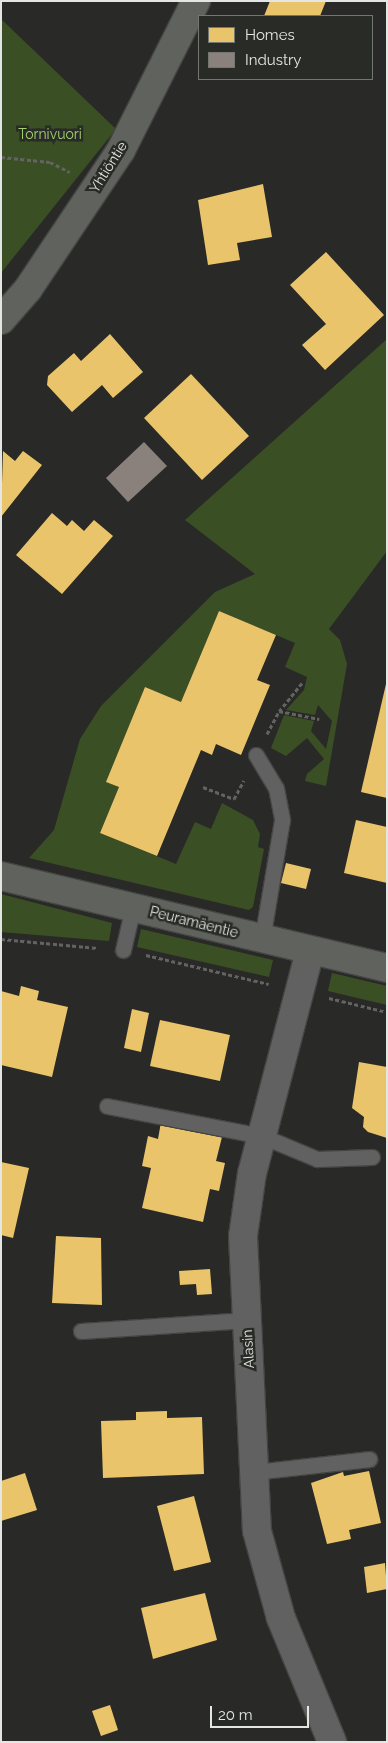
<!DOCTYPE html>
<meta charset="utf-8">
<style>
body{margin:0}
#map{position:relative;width:388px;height:1743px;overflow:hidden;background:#292a27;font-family:Raleway,sans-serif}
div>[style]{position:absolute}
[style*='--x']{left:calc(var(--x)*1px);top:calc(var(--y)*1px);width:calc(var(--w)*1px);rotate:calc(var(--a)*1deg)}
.green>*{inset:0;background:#3b4f25}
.homes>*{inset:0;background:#e9c46a}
.industry>*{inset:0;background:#8a817c}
.path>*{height:3px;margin-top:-1.5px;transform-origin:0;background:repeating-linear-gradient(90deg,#636462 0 4px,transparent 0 6.5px)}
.roads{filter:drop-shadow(1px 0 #444543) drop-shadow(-1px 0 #444543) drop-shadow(0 1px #444543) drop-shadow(0 -1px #444543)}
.lane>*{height:15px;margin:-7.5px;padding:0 7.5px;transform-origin:7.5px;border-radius:7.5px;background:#606160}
.street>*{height:28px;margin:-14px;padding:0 14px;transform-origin:14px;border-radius:14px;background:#606160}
.secondary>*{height:28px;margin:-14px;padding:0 14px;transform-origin:14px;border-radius:14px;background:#60625d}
span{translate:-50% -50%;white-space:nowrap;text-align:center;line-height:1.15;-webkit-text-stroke:5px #292b26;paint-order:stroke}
.park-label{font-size:14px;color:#a2d16f}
.street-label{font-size:14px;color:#e4e6e3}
.frame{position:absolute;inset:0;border:2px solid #e4e6e3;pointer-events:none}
.legend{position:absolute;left:198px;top:15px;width:175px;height:65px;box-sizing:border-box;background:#292b26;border:1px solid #747672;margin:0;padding:6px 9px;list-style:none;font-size:15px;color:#e4e6e3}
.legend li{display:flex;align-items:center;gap:10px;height:25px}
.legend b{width:25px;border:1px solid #747672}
.scale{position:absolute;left:210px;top:1706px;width:99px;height:22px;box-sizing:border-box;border:2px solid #e4e6e3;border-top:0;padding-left:6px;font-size:15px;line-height:18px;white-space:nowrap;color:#e4e6e3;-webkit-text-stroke:4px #292b26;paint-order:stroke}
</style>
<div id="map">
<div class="green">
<div style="clip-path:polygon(1px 19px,116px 129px,1px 273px)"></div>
<div style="clip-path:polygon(387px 339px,387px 551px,329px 629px,340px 640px,347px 664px,326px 786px,305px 781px,307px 774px,324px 759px,307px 738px,286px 756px,271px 748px,284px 715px,314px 721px,311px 731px,326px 749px,332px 721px,318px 705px,315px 715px,286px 710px,304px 690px,307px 677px,285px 667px,295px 643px,219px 611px,181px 702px,145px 687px,107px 782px,119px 787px,100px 833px,176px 864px,195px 822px,211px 829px,222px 803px,253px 820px,260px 834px,258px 847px,264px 849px,253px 907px,249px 910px,29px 858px,54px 830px,80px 739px,101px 706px,215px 592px,255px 574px,185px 520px)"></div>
<div style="clip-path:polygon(1px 894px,112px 923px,109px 941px,1px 932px)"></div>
<div style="clip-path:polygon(141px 929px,273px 960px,269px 977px,137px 947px)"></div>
<div style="clip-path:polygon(332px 973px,387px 986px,387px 1005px,328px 991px)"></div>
</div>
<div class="homes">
<div style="clip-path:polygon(270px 1px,326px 1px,320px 16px,264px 16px)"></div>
<div style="clip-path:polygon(263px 184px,272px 237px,237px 243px,240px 260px,208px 265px,198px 200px)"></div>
<div style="clip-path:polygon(326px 252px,384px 315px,325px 370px,302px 345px,326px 324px,290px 285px)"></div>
<div style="clip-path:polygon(110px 334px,143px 372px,113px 398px,102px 385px,72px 412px,47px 385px,48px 376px,74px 353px,81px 361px)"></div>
<div style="clip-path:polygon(191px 374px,249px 436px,202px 480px,144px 418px)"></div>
<div style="clip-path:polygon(3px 451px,15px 461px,23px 451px,42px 465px,1px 517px)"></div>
<div style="clip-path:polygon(52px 513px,67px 526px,72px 520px,84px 531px,94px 520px,113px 536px,62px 594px,16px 555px)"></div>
<div style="clip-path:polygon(219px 611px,276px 635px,257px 680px,270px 685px,241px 755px,216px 744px,212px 755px,201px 750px,157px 856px,100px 833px,119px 787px,106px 782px,145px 687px,181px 702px)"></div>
<div style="clip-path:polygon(386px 684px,387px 684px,387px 798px,361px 792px)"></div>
<div style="clip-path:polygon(356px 820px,387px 827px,387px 883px,344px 873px)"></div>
<div style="clip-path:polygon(286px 863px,311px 869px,306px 889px,281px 883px)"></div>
<div style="clip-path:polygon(21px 986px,39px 991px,37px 1000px,68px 1007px,52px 1077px,1px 1065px,1px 991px,19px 996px)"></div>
<div style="clip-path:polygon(132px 1009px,149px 1013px,141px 1052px,124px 1048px)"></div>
<div style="clip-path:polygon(160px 1020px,230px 1035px,220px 1081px,150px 1066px)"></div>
<div style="clip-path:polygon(359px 1062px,387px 1067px,387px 1138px,368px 1132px,363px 1127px,364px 1117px,352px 1108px)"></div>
<div style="clip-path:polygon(161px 1122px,222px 1137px,216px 1161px,225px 1163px,219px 1191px,210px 1189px,203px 1222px,142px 1208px,151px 1168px,142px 1166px,148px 1136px,158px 1139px)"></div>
<div style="clip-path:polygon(1px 1162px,29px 1168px,13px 1238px,1px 1235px)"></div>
<div style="clip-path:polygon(56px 1236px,101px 1238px,102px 1305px,52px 1303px)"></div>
<div style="clip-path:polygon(210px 1269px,212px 1294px,197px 1295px,196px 1284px,180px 1285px,179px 1271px)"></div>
<div style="clip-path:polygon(167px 1411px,167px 1418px,202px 1417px,204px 1474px,103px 1478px,101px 1421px,136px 1420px,136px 1412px)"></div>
<div style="clip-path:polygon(369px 1471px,381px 1523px,349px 1530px,351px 1539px,327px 1544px,311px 1483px,343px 1472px,344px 1476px)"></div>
<div style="clip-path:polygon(25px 1473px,37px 1510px,1px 1521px,1px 1481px)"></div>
<div style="clip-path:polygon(194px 1496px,211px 1562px,174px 1571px,157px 1506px)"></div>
<div style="clip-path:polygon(385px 1563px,387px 1589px,367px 1593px,364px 1567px)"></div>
<div style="clip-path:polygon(205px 1593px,217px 1640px,153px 1659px,141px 1608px)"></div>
<div style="clip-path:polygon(110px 1705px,118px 1730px,101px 1736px,92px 1711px)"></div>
</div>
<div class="industry">
<div style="clip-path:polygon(144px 442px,167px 466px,128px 502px,106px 478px)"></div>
</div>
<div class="path">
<div style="--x:1;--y:157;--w:49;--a:5.8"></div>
<div style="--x:50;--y:162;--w:22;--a:27"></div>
<div style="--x:302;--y:683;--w:36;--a:129"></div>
<div style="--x:279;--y:711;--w:41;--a:11.3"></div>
<div style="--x:267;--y:734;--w:26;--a:-62"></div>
<div style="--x:203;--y:787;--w:33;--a:21"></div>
<div style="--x:234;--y:799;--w:21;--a:-62"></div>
<div style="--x:1;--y:939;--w:97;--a:5.3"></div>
<div style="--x:146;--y:955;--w:126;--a:13.3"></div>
<div style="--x:329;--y:998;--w:60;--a:13.6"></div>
</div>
<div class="roads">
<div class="lane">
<div style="--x:256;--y:755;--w:39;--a:59"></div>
<div style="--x:276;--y:788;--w:33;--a:79"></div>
<div style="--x:282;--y:820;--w:121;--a:99.5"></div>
<div style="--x:123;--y:950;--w:44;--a:-76.9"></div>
<div style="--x:107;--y:1106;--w:158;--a:11"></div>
<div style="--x:262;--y:1136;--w:60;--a:22.7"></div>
<div style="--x:317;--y:1159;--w:55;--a:-2.1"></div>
<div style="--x:81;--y:1331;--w:166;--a:-3.8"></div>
<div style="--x:254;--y:1472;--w:116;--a:-6.4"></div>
</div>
<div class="street">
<div style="--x:310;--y:951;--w:229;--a:104.6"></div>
<div style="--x:252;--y:1173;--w:64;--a:98.1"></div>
<div style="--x:243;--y:1236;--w:295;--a:87.3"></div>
<div style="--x:257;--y:1531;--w:90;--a:74.6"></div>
<div style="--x:281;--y:1618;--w:134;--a:67.6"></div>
</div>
<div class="secondary">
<div style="--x:1;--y:320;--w:41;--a:-48.9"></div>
<div style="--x:28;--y:289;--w:167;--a:-56.2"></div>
<div style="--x:121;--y:150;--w:167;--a:-63.3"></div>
<div style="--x:1;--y:876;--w:397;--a:13.4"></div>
</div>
</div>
<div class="park-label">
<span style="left:50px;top:134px">Tornivuori</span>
</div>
<div class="street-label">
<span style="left:108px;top:167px;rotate:-58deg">Yhtiöntie</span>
<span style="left:194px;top:922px;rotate:14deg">Peuramäentie</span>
<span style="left:248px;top:1349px;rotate:-93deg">Alasin</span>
</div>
<div class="frame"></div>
<ul class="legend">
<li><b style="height:14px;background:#e9c46a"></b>Homes</li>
<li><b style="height:14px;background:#8a817c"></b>Industry</li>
</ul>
<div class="scale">20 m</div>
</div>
